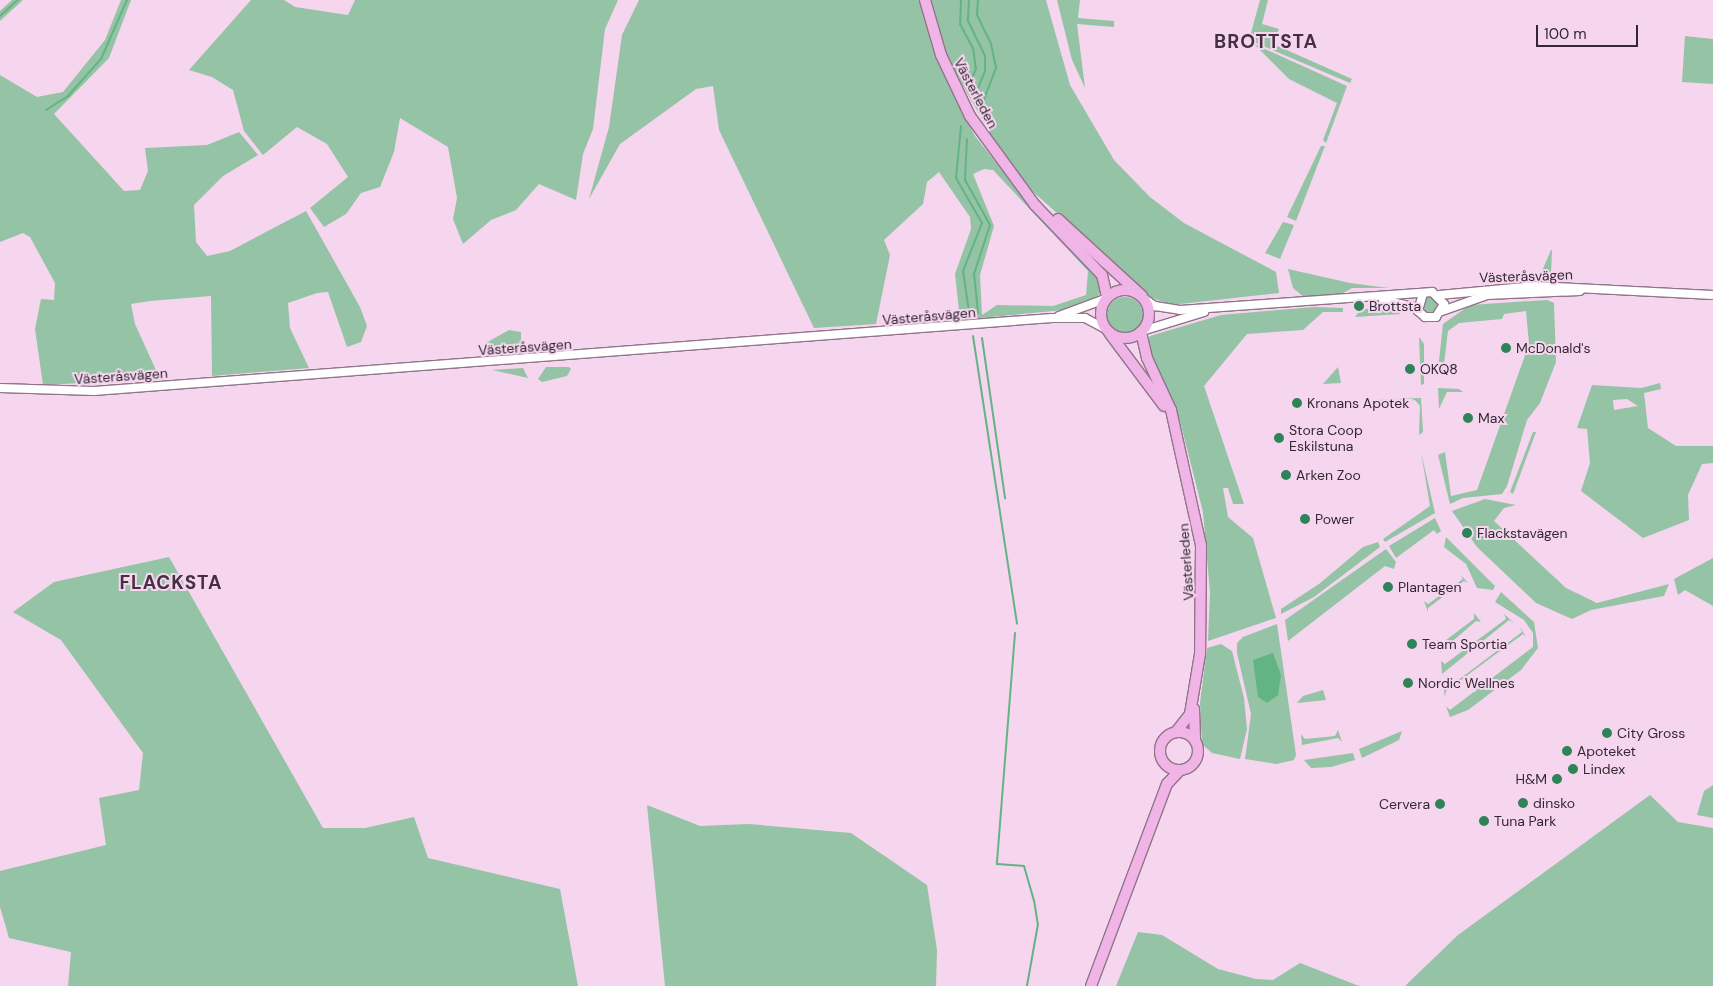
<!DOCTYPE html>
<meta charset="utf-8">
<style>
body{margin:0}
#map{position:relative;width:1713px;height:986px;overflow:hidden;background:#f5d6ee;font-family:"DM Sans",sans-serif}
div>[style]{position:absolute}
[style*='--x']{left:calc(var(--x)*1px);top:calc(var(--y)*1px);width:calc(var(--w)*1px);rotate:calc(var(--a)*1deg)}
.green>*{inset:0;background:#94c3a5}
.round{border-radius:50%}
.water>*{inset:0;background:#63b485}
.stream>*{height:2px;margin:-1px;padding:0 1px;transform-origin:1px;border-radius:1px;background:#63b485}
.roads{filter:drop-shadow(1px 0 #90748a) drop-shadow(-1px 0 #90748a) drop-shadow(0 1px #90748a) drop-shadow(0 -1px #90748a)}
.minor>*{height:8px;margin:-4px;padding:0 4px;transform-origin:4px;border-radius:4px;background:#fff}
.major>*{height:10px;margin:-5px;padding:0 5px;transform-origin:5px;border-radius:5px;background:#f1b4e7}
.major>.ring{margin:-5px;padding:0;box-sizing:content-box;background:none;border:10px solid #f1b4e7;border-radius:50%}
.dots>*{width:14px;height:14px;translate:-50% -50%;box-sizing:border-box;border:2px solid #f5d6ee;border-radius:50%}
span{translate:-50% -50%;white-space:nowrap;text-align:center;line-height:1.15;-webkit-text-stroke:4px #f5d6ee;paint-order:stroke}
.street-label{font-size:14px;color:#342832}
.poi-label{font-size:14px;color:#342832}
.left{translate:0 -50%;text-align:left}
.right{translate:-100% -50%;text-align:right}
.district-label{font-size:19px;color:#472f42;font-weight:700;letter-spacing:1px}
.scale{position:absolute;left:1536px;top:25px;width:102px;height:22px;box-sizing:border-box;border:2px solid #342832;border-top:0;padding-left:6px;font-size:15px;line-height:18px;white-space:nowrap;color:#342832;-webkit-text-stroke:4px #f5d6ee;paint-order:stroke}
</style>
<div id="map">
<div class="green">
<div style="clip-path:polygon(12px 0,23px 0,0 21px,0 11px)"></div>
<div style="clip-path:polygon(121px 0,131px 0,109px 58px,54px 114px,124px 191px,140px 190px,148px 171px,145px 148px,207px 145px,239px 132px,258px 155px,223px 176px,194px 205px,196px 242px,207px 256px,230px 251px,306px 211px,360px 307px,367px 326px,361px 342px,347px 347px,328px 292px,317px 293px,288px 303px,290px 328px,309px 368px,212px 376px,211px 296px,150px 301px,131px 304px,135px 324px,160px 379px,43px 385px,35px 329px,41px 299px,54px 300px,55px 283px,30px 237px,23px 233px,0 242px,0 75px,37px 97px,63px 92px,105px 40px)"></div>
<div style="clip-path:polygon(251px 0,284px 0,295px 7px,348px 15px,355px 0,618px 0,605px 29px,593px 129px,583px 154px,576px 200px,539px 184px,516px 210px,491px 220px,463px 244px,453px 219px,457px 198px,448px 147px,400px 118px,394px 152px,380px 187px,361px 193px,346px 214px,324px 227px,310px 208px,348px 177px,327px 144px,297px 127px,263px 155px,244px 131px,233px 90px,212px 77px,189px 70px)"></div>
<div style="clip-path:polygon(evenodd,639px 0,919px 0,936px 59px,975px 136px,1036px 213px,1101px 279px,1103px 289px,1098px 296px,1064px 310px,960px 320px,955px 274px,971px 229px,970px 217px,939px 172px,927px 182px,923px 204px,884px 240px,890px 255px,876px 324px,814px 328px,719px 130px,713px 86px,696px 89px,620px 144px,589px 199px,609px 127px,622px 35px,639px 0,984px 169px,993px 170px,1088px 271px,1086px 295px,1053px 306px,997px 305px,982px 315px,980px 275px,994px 226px,973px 174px,984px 169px)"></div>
<div style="clip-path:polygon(930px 0,1046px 0,1070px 85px,1114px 160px,1150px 197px,1184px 223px,1276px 272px,1279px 293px,1171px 305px,1150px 297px,1029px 188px,1003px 156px,950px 63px)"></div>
<div style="clip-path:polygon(1057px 0,1080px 0,1078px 18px,1114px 21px,1114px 27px,1077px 24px,1085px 88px,1072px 60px)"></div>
<div style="clip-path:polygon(1260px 0,1268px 0,1262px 24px,1279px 29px,1273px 44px,1352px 79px,1350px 83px,1249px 40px)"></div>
<div style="clip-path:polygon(1685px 36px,1713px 39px,1713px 84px,1682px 82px)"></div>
<div style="clip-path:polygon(1254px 44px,1347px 86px,1326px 143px,1323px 140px,1337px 103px,1289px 79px)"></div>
<div style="clip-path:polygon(1321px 146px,1325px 146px,1296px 221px,1287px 217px)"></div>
<div style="clip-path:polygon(1283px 222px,1294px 225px,1280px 259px,1265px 253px)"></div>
<div style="clip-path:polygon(1552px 250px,1551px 274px,1539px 278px,1551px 250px)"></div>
<div style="clip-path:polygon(1288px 269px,1350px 283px,1389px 288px,1352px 288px,1338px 296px,1305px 298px,1293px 288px)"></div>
<div class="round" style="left:1107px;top:297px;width:36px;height:36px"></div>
<div class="round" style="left:1423px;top:297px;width:16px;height:16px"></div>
<div style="clip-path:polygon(1547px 300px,1554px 303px,1556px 362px,1540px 403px,1527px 420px,1507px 486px,1502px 494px,1463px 498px,1450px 504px,1438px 455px,1445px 452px,1451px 496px,1477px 490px,1529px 344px,1526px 311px,1504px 314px,1502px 319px,1459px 323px,1448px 331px,1443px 372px,1438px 370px,1443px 324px,1470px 305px)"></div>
<div style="clip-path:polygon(1314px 307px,1343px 308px,1343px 312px,1323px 312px,1303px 330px,1247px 334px,1204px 386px,1244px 504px,1233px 504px,1228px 488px,1223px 488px,1228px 517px,1253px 538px,1276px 618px,1208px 641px,1210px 592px,1203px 512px,1180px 421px,1146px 346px,1150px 336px,1221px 315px)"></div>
<div style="clip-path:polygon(1397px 308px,1400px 314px,1355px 317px,1361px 309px)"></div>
<div style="clip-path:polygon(509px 330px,521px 332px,521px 349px,498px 350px,484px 344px)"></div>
<div style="clip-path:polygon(1419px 337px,1424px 344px,1424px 384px,1421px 385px)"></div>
<div style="clip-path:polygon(546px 367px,569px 367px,571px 369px,567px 376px,542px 382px,538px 379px)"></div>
<div style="clip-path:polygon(1338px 367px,1341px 383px,1323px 384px)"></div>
<div style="clip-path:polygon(523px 368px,528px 378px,492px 370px)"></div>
<div style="clip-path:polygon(evenodd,1660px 383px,1661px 389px,1644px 393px,1648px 428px,1676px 446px,1713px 446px,1713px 463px,1702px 464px,1688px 495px,1689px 520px,1643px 538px,1581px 491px,1590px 463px,1587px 429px,1577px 428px,1592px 385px,1641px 388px,1660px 383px,1627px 399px,1638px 406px,1614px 410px,1613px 400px,1627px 399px)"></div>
<div style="clip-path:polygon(1438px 388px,1459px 389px,1463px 392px,1447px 392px,1439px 409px)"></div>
<div style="clip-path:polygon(1421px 398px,1423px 432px,1419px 435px,1420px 406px,1415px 400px,1375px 405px,1376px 400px)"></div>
<div style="clip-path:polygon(1533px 432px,1536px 432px,1513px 494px,1510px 492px)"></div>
<div style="clip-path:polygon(1421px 452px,1435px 513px,1385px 542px,1383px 539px,1430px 506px)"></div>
<div style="clip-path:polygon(1485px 499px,1516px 505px,1504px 508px,1494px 521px,1566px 588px,1597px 603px,1669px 584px,1664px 596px,1591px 610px,1572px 619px,1536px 603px,1477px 547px,1452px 511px)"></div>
<div style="clip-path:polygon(1435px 518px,1441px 531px,1437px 534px,1434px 530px,1396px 558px,1389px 546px)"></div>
<div style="clip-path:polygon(1446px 537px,1495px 586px,1493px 590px,1477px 588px,1466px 564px,1444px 547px)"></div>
<div style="clip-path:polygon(1378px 542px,1380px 547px,1314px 597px,1281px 614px,1281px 609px,1319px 584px,1363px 547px)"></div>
<div style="clip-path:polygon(1386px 549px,1396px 562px,1394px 569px,1385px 566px,1288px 641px,1285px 620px)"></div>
<div style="clip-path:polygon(169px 557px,323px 828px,365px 828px,414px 817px,428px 858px,560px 889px,578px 986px,68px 986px,71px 952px,9px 938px,0 907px,0 871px,106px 845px,99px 798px,139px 790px,143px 753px,61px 640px,13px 612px,54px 582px)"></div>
<div style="clip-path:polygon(1713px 558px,1713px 606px,1685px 590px,1678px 595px,1674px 579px)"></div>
<div style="clip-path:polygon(1460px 574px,1468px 583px,1464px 581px,1428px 608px,1428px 612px,1424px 601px,1428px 604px,1463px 579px)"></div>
<div style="clip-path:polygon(1501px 592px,1534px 622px,1538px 648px,1521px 670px,1468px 710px,1450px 717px,1446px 706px,1450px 710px,1533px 647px,1533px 633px,1524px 620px,1495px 602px)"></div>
<div style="clip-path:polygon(1474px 613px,1481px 622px,1476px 621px,1440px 652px,1437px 640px,1442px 643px,1474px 619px)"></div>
<div style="clip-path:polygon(1504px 614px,1514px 623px,1509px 620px,1442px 674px,1441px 661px,1445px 664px,1506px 619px)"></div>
<div style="clip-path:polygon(1277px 624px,1296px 755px,1294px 760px,1276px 764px,1245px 759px,1251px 714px,1237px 653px,1237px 643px,1243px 637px)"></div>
<div style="clip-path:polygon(1520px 627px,1526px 637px,1523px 634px,1446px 691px,1445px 697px,1443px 684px,1449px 687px,1522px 632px)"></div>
<div style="clip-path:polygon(1221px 644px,1232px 651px,1244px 698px,1247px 729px,1240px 759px,1212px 753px,1202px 744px,1200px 703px,1207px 648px)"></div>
<div style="clip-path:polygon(1323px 690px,1326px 700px,1297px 703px,1303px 696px)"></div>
<div style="clip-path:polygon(1338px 730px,1342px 742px,1338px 738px,1302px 745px,1301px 734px,1305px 739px,1335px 736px)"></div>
<div style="clip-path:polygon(1402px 731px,1399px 740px,1362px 758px,1359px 749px)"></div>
<div style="clip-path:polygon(1353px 753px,1355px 760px,1331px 767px,1311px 768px,1304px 760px)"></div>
<div style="clip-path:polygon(1713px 785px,1713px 818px,1697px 815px,1704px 791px)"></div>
<div style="clip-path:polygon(1650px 795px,1678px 822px,1713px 828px,1713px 986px,1405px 986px,1458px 935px)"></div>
<div style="clip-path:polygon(647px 805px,700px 826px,749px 824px,851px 833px,927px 885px,937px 950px,936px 986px,665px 986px)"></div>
<div style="clip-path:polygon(1138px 932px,1162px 935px,1218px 969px,1256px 979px,1273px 980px,1300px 963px,1359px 986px,1116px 986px)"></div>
</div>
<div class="water">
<div style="clip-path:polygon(1273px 653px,1281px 675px,1278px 695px,1267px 703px,1258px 697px,1253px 660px)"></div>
</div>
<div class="stream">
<div style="--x:961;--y:0;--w:24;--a:92"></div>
<div style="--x:960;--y:24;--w:27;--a:62"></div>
<div style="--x:973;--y:48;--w:21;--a:82"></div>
<div style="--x:976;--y:69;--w:17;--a:114"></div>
<div style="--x:969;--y:0;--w:21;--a:93"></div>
<div style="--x:968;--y:21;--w:39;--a:64"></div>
<div style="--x:985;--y:56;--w:15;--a:90"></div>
<div style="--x:985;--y:71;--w:29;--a:112"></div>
<div style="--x:978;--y:0;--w:15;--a:94"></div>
<div style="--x:977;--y:15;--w:32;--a:64"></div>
<div style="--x:991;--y:44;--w:25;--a:78"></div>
<div style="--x:996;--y:68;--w:42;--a:111"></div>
<div style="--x:0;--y:16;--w:24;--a:-42"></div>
<div style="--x:46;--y:110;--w:26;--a:-32"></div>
<div style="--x:68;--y:96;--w:50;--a:-48.3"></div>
<div style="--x:101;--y:59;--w:64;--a:-66.2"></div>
<div style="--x:961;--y:126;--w:52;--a:95.5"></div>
<div style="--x:956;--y:178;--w:52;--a:60"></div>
<div style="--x:982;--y:223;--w:52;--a:111.6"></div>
<div style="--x:963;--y:271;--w:48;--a:81.5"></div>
<div style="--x:967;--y:139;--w:41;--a:92.8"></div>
<div style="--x:965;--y:180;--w:51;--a:60.9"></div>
<div style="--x:990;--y:225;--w:52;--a:108.1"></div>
<div style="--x:974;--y:274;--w:39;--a:84"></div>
<div style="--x:973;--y:336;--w:291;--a:81.3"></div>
<div style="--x:982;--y:338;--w:162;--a:81.8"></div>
<div style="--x:1015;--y:633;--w:232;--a:94.5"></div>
<div style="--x:997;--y:864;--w:27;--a:4"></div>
<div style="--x:1024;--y:866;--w:35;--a:74"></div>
<div style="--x:1034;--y:900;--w:24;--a:81"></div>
<div style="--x:1038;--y:924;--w:63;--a:100.1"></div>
</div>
<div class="roads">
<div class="minor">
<div style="--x:1439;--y:295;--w:97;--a:-5.3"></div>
<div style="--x:1536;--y:286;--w:177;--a:2.9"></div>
<div style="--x:1142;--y:297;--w:16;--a:35"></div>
<div style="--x:1155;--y:306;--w:25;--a:9"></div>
<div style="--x:1180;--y:310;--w:253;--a:-4.1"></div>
<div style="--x:1432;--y:292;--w:17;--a:45"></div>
<div style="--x:1444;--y:304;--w:15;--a:122"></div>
<div style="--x:1436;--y:317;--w:11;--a:180"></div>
<div style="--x:1425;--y:317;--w:9;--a:-139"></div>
<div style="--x:1418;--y:311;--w:18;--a:-74"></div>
<div style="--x:1383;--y:300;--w:36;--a:13"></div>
<div style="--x:1442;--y:311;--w:48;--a:-19.6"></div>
<div style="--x:1487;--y:295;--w:93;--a:-2.5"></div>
<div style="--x:1059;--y:316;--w:49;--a:-20.3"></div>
<div style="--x:1142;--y:331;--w:65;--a:-17"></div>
<div style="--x:0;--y:388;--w:94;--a:1.8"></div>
<div style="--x:94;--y:391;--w:961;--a:-4.36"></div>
<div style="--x:1052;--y:318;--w:33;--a:0"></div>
<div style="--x:1085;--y:318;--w:24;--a:28"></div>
</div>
<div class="major">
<div style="--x:925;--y:0;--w:57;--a:73.8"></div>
<div style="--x:941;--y:55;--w:68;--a:64.6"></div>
<div style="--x:970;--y:116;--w:110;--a:53.9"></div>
<div style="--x:1035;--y:205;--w:97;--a:46.3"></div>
<div style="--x:1102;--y:275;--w:23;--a:77"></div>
<div style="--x:1058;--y:219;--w:114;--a:42.5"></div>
<div class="ring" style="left:1101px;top:290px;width:38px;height:38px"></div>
<div style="--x:1141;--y:332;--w:27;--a:77"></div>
<div style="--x:1147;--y:358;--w:57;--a:65.2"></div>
<div style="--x:1171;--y:410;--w:138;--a:77.5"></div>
<div style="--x:1201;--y:545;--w:109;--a:90.5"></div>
<div style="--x:1200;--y:654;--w:61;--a:99.5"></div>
<div style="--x:1190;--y:714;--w:23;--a:128"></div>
<div style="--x:1110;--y:334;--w:90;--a:53.1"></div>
<div style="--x:1194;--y:709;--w:32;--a:88"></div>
<div class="ring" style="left:1160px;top:732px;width:28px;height:28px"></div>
<div style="--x:1091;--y:986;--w:216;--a:-69.4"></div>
<div style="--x:1167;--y:784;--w:19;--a:-47"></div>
</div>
</div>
<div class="dots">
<div style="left:1359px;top:306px;background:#2e8357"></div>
<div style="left:1506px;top:348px;background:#2e8357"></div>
<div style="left:1410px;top:369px;background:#2e8357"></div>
<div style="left:1297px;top:403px;background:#2e8357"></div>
<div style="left:1468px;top:418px;background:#2e8357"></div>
<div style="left:1279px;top:438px;background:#2e8357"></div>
<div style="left:1286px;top:475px;background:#2e8357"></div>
<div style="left:1305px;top:519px;background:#2e8357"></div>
<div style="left:1467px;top:533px;background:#2e8357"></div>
<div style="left:1388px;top:587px;background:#2e8357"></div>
<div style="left:1412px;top:644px;background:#2e8357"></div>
<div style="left:1408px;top:683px;background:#2e8357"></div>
<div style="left:1607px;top:733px;background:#2e8357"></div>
<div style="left:1567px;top:751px;background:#2e8357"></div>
<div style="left:1573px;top:769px;background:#2e8357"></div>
<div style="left:1557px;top:779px;background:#2e8357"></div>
<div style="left:1523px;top:803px;background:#2e8357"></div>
<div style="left:1440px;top:804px;background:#2e8357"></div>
<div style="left:1484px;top:821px;background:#2e8357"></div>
</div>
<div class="street-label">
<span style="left:976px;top:93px;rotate:62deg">Västerleden</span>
<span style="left:1526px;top:276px;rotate:-2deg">Västeråsvägen</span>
<span style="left:929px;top:316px;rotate:-5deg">Västeråsvägen</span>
<span style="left:525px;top:347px;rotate:-4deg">Västeråsvägen</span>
<span style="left:121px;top:376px;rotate:-4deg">Västeråsvägen</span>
<span style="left:1186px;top:562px;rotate:-94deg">Västerleden</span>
</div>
<div class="poi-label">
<span class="left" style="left:1369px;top:306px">Brottsta</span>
<span class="left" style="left:1516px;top:348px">McDonald's</span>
<span class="left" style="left:1420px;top:369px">OKQ8</span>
<span class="left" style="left:1307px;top:403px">Kronans Apotek</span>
<span class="left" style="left:1478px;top:418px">Max</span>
<span class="left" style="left:1289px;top:438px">Stora Coop<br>Eskilstuna</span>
<span class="left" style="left:1296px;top:475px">Arken Zoo</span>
<span class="left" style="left:1315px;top:519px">Power</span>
<span class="left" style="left:1477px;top:533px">Flackstavägen</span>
<span class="left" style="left:1398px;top:587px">Plantagen</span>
<span class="left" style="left:1422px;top:644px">Team Sportia</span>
<span class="left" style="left:1418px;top:683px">Nordic Wellnes</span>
<span class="left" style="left:1617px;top:733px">City Gross</span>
<span class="left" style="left:1577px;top:751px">Apoteket</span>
<span class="left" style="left:1583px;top:769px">Lindex</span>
<span class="right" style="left:1547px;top:779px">H&amp;M</span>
<span class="left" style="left:1533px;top:803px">dinsko</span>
<span class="right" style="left:1430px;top:804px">Cervera</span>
<span class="left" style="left:1494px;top:821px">Tuna Park</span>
</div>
<div class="district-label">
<span style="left:1266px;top:42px">BROTTSTA</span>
<span style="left:171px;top:583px">FLACKSTA</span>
</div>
<div class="scale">100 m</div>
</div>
